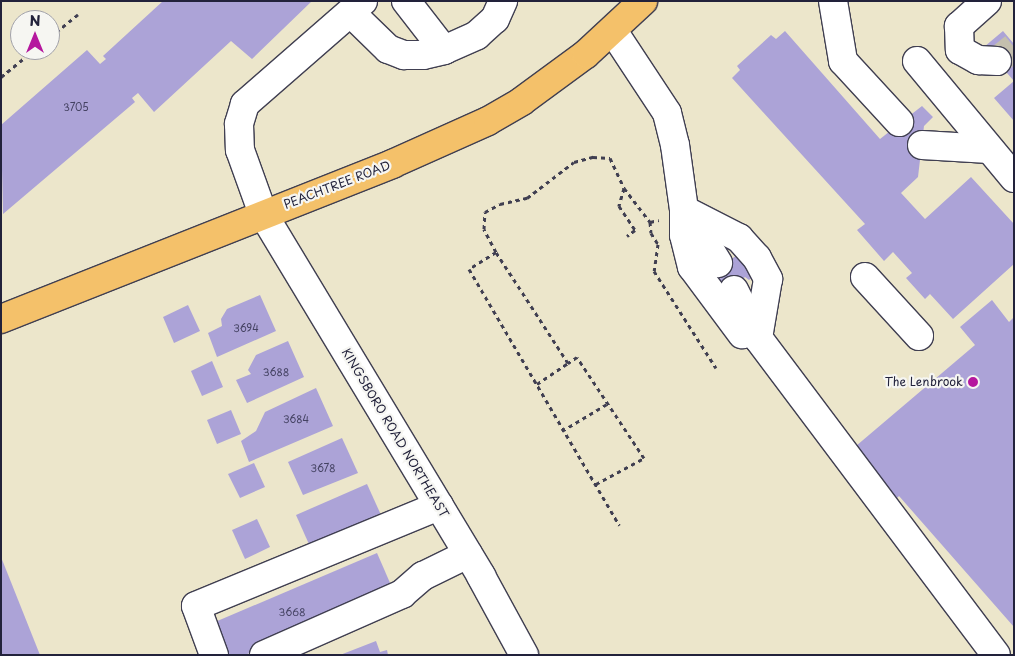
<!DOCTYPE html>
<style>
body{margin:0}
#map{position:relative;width:1015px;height:656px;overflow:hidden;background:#ece6cb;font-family:"Playpen Sans",sans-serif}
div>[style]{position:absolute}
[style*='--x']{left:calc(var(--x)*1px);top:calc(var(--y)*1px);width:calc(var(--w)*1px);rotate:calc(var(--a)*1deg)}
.building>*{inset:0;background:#aca3d7}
.minor-tunnel>*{height:28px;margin-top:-14px;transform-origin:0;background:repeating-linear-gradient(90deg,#c4bfae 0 28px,transparent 0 42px)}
.path>*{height:3px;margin-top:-1.5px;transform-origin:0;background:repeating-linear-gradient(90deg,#403f51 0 4px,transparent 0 8px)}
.roads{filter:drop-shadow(1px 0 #403f51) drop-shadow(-1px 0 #403f51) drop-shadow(0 1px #403f51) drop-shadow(0 -1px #403f51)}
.minor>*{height:28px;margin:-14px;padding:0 14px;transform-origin:14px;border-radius:14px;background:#fff}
.highway>*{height:28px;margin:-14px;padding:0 14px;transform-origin:14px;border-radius:14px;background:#f4c16a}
.dots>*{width:14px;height:14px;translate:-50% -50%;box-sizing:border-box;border:2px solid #f6f6f2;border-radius:50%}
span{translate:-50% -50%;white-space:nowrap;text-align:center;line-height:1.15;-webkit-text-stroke:4.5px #f6f6f2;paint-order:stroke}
.number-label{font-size:10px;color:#444262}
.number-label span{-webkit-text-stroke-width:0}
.street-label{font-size:12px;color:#22223b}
.poi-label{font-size:12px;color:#22223b}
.right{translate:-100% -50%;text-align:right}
.frame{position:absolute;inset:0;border:2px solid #22223b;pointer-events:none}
.north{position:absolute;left:10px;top:10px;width:50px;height:50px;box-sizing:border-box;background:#f6f6f2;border:1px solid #a1a1a9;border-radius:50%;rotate:0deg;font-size:14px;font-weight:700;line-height:20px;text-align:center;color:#22223b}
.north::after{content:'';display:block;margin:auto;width:18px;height:22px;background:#b5179e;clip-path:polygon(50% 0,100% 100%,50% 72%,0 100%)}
</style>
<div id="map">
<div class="building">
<div style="clip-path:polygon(163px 1px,312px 1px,252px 59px,231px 41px,154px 112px,138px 93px,132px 98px,135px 102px,3px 214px,1px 125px,87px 50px,100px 64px,106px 59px,103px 56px)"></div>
<div style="clip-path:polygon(785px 31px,880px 139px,922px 106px,933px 117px,924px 126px,918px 177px,901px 193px,925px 219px,971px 177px,1014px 224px,1014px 264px,953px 319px,930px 294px,925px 299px,906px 278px,912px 273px,893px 252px,884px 261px,857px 230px,865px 224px,732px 78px,740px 70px,737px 66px,771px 35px,776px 39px)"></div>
<div style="clip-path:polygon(1003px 31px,1014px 44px,1014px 121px,994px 98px,1014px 81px,984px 47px)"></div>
<div style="clip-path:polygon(738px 254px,755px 275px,749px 280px,745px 277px,722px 295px,708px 278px)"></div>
<div style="clip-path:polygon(260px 295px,276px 331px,217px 357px,208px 333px,222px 326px,221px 319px,227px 309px)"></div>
<div style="clip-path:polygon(992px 300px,1009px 322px,1014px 317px,1014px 627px,899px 496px,895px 500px,865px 465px,870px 462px,856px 446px,975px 345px,960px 327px)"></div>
<div style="clip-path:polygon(188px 305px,200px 331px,174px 343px,163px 317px)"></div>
<div style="clip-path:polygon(288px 341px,304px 377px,247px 403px,236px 380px,251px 374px,248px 370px,256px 355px)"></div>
<div style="clip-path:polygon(212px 361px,223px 387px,202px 396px,191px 371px)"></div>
<div style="clip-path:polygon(316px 388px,333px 426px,249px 462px,241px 441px,256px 431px,265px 412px)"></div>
<div style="clip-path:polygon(231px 410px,241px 434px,217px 444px,207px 420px)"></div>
<div style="clip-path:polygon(342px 438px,358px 473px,303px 495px,288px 462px)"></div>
<div style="clip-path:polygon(254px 463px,265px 487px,240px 498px,228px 474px)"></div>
<div style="clip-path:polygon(367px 484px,381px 515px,312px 551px,296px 515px)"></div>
<div style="clip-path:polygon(257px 519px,270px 547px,245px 559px,232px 530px)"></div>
<div style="clip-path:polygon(377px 553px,394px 592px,245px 655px,229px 655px,215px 622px)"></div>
<div style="clip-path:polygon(1px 557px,40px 655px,1px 655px)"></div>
<div style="clip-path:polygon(376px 641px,380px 652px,387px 650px,388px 655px,340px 655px)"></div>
</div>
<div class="minor-tunnel">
<div style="--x:997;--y:61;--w:22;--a:-39"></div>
</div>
<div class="path">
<div style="--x:50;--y:37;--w:36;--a:-39"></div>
<div style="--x:1;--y:77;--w:43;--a:-39.3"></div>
<div style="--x:624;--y:188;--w:19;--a:106"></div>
<div style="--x:619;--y:206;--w:29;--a:56"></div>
<div style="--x:635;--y:230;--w:10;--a:143"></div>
<div style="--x:650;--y:222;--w:11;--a:85"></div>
<div style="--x:651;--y:233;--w:13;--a:58"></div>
<div style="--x:658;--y:244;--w:27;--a:98"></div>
<div style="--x:654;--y:271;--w:115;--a:57.4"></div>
<div style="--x:496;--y:252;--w:26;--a:-118"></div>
<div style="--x:484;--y:229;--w:17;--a:-87"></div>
<div style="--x:485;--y:212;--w:17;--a:-28"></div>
<div style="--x:500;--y:204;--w:28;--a:-13"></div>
<div style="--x:527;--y:198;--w:59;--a:-37.5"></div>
<div style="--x:574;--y:162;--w:20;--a:-15"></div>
<div style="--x:593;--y:157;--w:17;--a:3"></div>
<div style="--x:610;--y:158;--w:33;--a:65"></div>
<div style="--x:624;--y:188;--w:43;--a:52.6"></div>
<div style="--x:650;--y:222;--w:9;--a:-13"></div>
<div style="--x:537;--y:384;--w:37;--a:-34"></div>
<div style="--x:562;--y:431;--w:52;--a:-31"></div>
<div style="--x:596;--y:484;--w:55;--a:-28.4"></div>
<div style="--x:644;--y:458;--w:121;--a:-123.6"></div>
<div style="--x:577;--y:357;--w:11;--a:146"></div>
<div style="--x:568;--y:363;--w:132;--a:-123"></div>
<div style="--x:496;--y:252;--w:32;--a:148"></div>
<div style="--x:469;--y:269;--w:297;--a:59.6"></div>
</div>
<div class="roads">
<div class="minor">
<div style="--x:363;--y:1;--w:157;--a:138.9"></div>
<div style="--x:245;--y:104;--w:21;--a:107"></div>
<div style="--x:239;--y:124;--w:26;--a:88"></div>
<div style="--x:240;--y:150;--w:68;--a:70.2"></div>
<div style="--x:263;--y:214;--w:423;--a:58.9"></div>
<div style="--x:481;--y:576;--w:90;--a:61.4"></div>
<div style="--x:406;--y:1;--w:62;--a:52.2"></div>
<div style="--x:833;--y:1;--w:61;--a:80.5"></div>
<div style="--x:843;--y:61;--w:83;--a:47.4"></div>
<div style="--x:987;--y:1;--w:38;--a:138"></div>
<div style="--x:959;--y:26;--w:24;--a:88"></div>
<div style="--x:960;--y:50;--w:21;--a:29"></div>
<div style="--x:978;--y:60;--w:19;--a:3"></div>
<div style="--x:352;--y:14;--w:50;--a:44.2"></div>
<div style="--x:388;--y:49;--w:17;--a:21"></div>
<div style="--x:404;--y:55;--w:19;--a:0"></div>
<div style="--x:423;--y:55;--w:22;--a:-13"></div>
<div style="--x:444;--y:50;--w:36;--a:-24"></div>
<div style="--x:477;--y:35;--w:24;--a:-42"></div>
<div style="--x:495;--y:19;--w:20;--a:-66"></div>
<div style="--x:613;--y:31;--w:98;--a:56.6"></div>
<div style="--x:667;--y:113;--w:33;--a:76"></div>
<div style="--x:675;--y:145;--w:66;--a:82.1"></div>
<div style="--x:684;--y:210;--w:25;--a:90"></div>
<div style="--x:684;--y:235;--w:33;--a:76"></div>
<div style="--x:692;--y:267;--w:84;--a:53.3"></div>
<div style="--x:917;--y:61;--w:152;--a:50.3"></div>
<div style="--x:922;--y:145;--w:67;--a:3.4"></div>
<div style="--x:684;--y:210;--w:62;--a:27"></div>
<div style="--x:739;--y:238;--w:27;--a:48"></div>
<div style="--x:757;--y:258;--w:24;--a:62"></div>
<div style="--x:768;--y:279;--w:60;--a:99.6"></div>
<div style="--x:687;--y:213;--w:59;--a:58.2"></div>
<div style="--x:865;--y:277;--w:80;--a:47.5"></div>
<div style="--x:734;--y:290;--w:54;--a:63.4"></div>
<div style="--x:758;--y:338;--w:396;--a:53.1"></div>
<div style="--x:214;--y:655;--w:52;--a:-110.2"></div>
<div style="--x:196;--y:606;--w:263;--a:-22.4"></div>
<div style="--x:264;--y:655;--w:151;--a:-23.8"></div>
<div style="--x:402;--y:594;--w:28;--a:-41"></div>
<div style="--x:423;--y:576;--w:50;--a:-26.1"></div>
</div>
<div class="highway">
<div style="--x:1;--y:319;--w:421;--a:-21.6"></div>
<div style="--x:392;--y:164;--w:105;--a:-24.1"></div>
<div style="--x:488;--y:121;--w:39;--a:-30"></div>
<div style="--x:522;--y:101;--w:79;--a:-36.3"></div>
<div style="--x:586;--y:54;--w:78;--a:-42.9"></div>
</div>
</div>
<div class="dots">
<div style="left:973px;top:382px;background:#b5179e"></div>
</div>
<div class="number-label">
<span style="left:76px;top:107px">3705</span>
<span style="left:246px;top:328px">3694</span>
<span style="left:276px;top:372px">3688</span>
<span style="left:296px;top:419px">3684</span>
<span style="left:323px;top:468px">3678</span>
<span style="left:292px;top:612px">3668</span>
</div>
<div class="street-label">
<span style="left:337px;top:185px;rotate:-21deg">PEACHTREE ROAD</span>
<span style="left:395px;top:433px;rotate:59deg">KINGSBORO ROAD NORTHEAST</span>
</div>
<div class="poi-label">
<span class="right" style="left:963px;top:382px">The Lenbrook</span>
</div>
<div class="frame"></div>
<div class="north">N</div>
</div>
